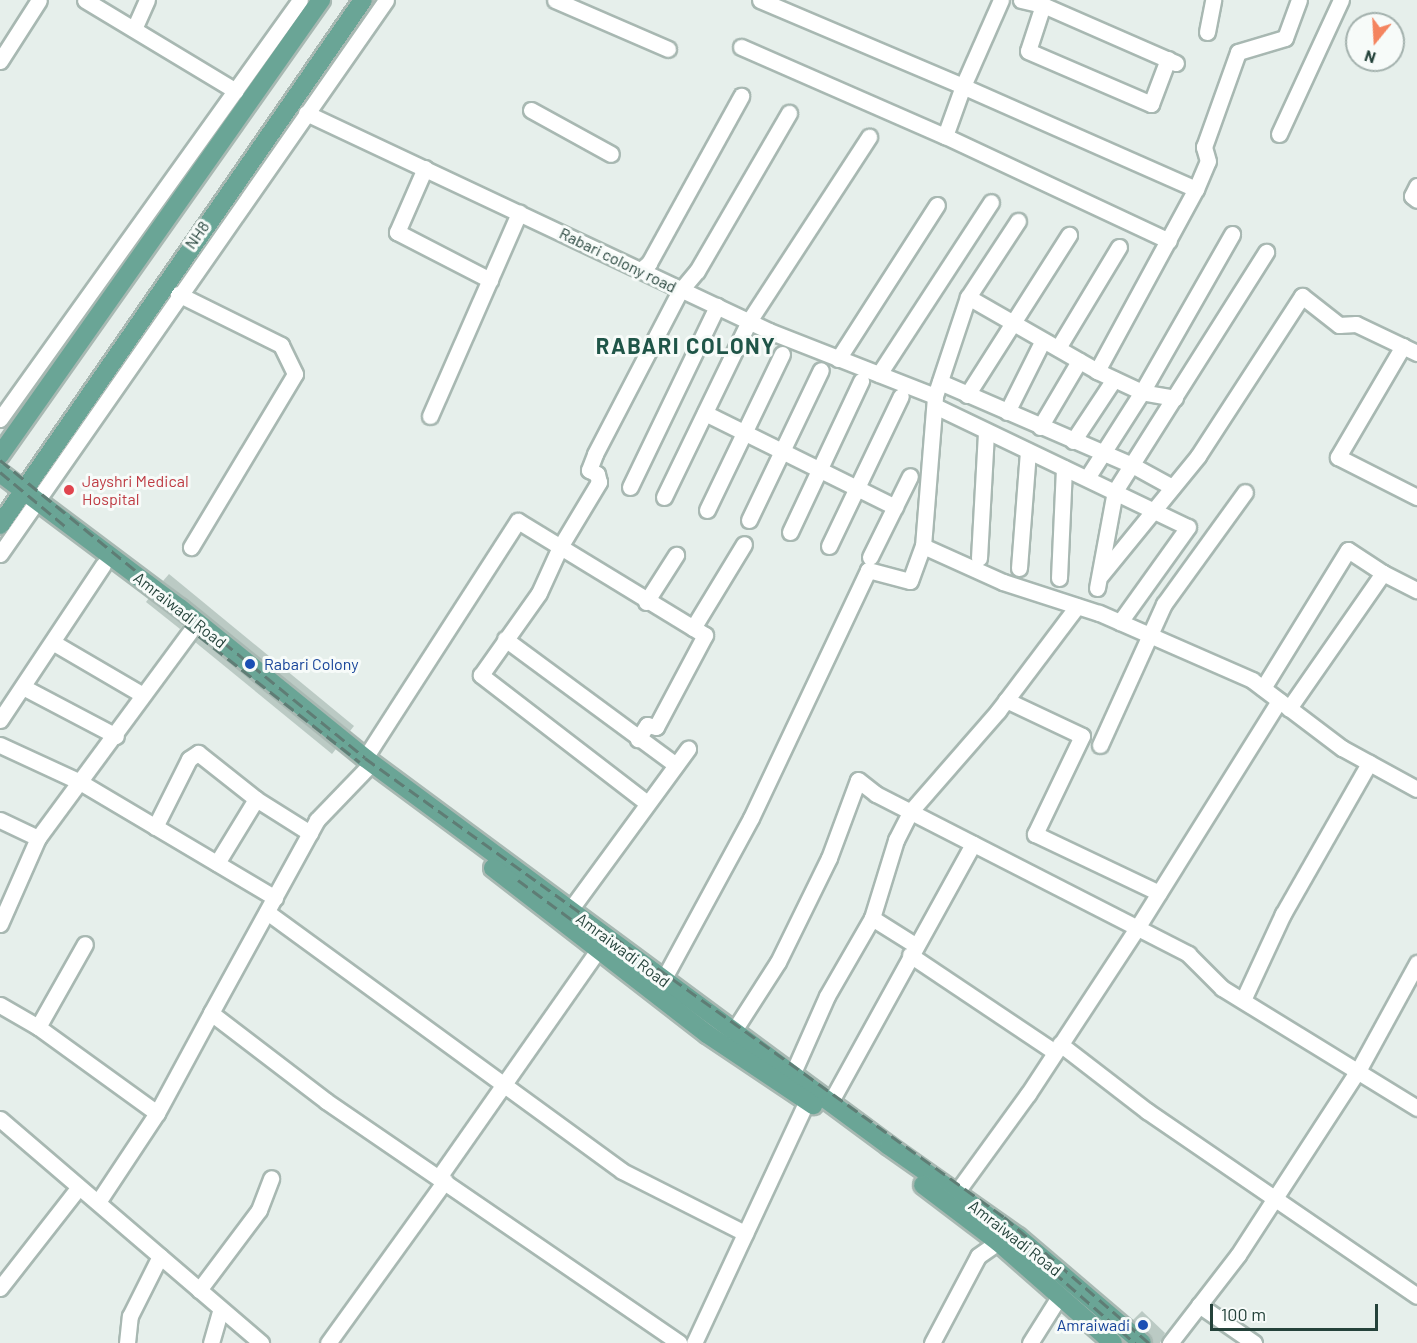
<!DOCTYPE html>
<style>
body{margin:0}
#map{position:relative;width:1417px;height:1343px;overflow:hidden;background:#e6efeb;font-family:Barlow,sans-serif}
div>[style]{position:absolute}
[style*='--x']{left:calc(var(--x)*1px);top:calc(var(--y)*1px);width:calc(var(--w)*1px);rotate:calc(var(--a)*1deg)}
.building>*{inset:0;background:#bbcac4}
.roads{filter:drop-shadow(2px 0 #a8b8b2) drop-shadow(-2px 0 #a8b8b2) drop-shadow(0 2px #a8b8b2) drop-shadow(0 -2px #a8b8b2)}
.minor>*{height:15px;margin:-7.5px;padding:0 7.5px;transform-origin:7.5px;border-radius:7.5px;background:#fff}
.major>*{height:18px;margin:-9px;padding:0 9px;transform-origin:9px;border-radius:9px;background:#6aa596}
.rail>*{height:3px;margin-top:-1.5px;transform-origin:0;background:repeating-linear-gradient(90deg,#5f7d75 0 12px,transparent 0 18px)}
.dots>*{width:16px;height:16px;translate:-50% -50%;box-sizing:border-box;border:3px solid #f7fbf9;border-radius:50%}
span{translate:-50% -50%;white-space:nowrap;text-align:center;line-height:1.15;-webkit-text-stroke:6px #f7fbf9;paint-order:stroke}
.street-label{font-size:16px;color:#24423a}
.health-label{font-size:16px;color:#be3a42}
.left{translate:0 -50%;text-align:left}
.transit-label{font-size:16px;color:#164399}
.right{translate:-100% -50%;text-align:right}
.district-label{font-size:22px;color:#1f5548;font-weight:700;letter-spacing:1.5px}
.north{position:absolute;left:1345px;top:12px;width:60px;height:60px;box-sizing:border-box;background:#f7fbf9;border:2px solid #a3b1ad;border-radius:50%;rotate:198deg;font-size:16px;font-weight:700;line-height:24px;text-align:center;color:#24423a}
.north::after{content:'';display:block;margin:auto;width:21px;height:27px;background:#f4845f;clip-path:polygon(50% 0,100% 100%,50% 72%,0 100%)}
.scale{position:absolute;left:1210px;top:1304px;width:168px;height:27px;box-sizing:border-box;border:3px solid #24423a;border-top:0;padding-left:8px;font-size:18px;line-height:21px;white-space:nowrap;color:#24423a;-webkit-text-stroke:4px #f7fbf9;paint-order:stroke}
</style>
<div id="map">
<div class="building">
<div style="clip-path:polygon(169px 574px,354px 726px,350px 731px,163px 581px)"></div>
<div style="clip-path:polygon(149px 598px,183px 625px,180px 629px,146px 602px)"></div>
<div style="clip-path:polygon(198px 637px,336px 749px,332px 754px,195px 642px)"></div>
<div style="clip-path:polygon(1142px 1311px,1165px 1333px,1160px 1343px,1153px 1343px,1133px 1320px)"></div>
</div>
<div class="roads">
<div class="minor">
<div style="--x:85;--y:0;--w:176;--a:31.1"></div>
<div style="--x:555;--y:0;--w:123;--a:23.4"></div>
<div style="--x:760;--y:0;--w:220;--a:23"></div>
<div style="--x:963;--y:86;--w:53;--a:109.8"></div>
<div style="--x:945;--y:136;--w:247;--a:25.1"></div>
<div style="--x:1021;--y:0;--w:23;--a:13"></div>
<div style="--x:1043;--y:5;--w:145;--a:23.6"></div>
<div style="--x:1043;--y:5;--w:48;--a:108.1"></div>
<div style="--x:1028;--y:51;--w:134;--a:23.3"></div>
<div style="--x:1151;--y:104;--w:48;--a:-69.3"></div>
<div style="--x:134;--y:29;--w:32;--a:-66"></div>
<div style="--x:1207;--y:32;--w:33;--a:-79"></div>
<div style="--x:741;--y:47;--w:223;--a:23.6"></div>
<div style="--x:0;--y:61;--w:72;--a:-57.4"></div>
<div style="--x:531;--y:110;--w:91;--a:28.8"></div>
<div style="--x:306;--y:113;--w:512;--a:25.21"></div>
<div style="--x:769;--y:331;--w:178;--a:21.4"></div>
<div style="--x:1279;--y:134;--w:148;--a:-65.2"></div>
<div style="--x:425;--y:168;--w:70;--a:113.6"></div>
<div style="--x:397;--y:232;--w:105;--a:27.3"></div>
<div style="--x:1417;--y:186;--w:11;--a:117"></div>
<div style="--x:1412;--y:196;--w:6;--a:39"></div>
<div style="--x:1196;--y:189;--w:30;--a:-67"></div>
<div style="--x:1208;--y:161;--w:15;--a:-106"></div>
<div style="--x:1204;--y:147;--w:101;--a:-70.3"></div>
<div style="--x:1238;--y:52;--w:49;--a:-16.6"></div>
<div style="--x:1285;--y:38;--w:40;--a:-69.8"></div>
<div style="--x:641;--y:270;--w:11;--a:-41"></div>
<div style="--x:649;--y:263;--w:191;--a:-61.1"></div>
<div style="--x:178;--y:294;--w:115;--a:26.3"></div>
<div style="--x:281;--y:345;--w:32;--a:64"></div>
<div style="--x:295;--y:374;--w:202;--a:121"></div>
<div style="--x:968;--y:297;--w:149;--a:29.8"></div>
<div style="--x:1097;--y:371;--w:207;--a:-61.5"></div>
<div style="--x:1196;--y:189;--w:255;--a:-156.2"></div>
<div style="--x:963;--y:86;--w:94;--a:-66.2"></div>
<div style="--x:1403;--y:346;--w:129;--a:120.4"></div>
<div style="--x:1338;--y:457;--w:89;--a:26.9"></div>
<div style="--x:1058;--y:348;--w:118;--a:-58.9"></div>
<div style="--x:838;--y:359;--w:183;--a:-57.3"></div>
<div style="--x:879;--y:374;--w:205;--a:-56.9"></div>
<div style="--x:940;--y:382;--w:209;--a:23.4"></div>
<div style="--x:1132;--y:465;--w:46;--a:28.8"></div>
<div style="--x:967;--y:395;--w:190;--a:-57.5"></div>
<div style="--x:1175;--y:398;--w:34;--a:-170"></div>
<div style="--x:1142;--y:392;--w:182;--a:-60.3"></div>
<div style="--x:935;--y:406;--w:280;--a:25.6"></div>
<div style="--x:1188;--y:527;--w:117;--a:125.6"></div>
<div style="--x:1007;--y:412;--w:80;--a:-63.4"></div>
<div style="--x:705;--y:413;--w:212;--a:26.3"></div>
<div style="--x:430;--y:416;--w:222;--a:-66.3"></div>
<div style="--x:0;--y:419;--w:515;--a:-54.4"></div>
<div style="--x:1040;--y:427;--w:77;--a:-59.4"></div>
<div style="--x:1073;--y:441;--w:74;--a:-56.5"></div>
<div style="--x:1087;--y:478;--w:102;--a:-57.4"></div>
<div style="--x:1142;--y:392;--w:50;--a:-155"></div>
<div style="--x:630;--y:487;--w:201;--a:-64.3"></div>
<div style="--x:664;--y:497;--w:195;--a:-64.2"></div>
<div style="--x:749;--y:321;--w:220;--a:-56.9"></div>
<div style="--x:707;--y:510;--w:173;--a:-64.3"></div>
<div style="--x:749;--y:520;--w:166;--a:-64.4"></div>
<div style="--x:790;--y:532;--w:167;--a:-64.8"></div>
<div style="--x:829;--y:546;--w:166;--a:-64.4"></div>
<div style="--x:923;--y:546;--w:88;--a:24.2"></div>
<div style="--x:1003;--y:582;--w:101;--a:17.9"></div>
<div style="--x:1099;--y:613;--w:167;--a:23.6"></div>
<div style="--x:1252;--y:680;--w:113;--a:37.1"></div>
<div style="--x:1342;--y:748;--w:85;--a:28.7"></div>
<div style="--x:0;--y:554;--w:675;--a:-55.13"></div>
<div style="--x:870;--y:557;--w:90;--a:-63.7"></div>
<div style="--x:979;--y:558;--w:127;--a:-86.8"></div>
<div style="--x:1019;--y:568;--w:117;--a:-85.6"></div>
<div style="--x:1383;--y:573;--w:38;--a:27"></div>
<div style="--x:1101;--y:575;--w:154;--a:-50.8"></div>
<div style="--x:1198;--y:456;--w:191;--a:-57"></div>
<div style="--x:1302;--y:296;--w:47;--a:38.1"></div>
<div style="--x:1339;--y:325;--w:17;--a:-3"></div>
<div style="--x:1356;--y:324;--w:68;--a:25.4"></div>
<div style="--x:1059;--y:578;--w:110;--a:-87.4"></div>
<div style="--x:1097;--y:588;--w:99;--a:-79.5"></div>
<div style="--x:1115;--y:491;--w:283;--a:-57.7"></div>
<div style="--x:646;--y:602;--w:56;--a:-57.4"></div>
<div style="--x:693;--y:628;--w:98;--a:-58.7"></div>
<div style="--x:505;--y:639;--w:212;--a:36.4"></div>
<div style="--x:54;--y:643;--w:103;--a:30.3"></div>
<div style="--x:23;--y:687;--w:105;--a:27.8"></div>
<div style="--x:1263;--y:688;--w:162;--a:-58.4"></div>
<div style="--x:1348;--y:550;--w:42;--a:33.3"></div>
<div style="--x:1383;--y:573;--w:165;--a:124.8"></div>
<div style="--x:1006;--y:700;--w:84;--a:25.3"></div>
<div style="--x:1082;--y:736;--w:109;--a:115.6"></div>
<div style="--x:1035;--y:834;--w:137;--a:25.4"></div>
<div style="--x:0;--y:720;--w:186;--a:-56.4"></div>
<div style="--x:0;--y:745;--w:88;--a:24.8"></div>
<div style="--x:80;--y:782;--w:227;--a:30.7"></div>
<div style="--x:1100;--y:745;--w:155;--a:-65.6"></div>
<div style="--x:1164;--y:604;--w:138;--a:-54.1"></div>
<div style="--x:365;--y:758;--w:282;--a:-57.2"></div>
<div style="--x:518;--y:521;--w:219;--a:31.4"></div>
<div style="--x:705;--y:635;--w:104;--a:118"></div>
<div style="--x:656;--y:727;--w:9;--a:-167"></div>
<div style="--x:647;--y:725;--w:17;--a:123"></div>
<div style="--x:366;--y:769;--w:71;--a:133.9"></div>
<div style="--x:317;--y:820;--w:220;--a:118.8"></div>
<div style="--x:211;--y:1013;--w:145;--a:37.4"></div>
<div style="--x:326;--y:1101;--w:428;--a:34.4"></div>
<div style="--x:647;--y:803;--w:210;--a:-142.4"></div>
<div style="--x:481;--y:675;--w:100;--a:-54.7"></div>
<div style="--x:539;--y:593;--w:51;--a:-65.5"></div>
<div style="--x:560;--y:547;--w:76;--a:-59"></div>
<div style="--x:599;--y:482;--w:8;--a:-104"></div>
<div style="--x:597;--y:474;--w:9;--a:-153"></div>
<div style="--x:589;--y:470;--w:17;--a:-69"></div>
<div style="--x:595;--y:454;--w:184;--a:-62.5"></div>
<div style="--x:680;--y:291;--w:26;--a:-50"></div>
<div style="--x:697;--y:271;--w:183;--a:-59.8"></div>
<div style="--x:0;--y:820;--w:42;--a:25.3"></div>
<div style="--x:155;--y:827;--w:76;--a:-63.4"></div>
<div style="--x:189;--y:759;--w:11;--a:-34"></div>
<div style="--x:198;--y:753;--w:74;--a:38.4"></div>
<div style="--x:256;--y:799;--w:64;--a:32.2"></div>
<div style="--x:217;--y:863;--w:75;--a:-58.6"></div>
<div style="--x:570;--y:910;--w:200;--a:-53.8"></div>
<div style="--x:267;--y:912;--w:439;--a:36.1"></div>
<div style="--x:622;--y:1171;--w:138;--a:26.8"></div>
<div style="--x:0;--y:924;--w:94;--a:-66.2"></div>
<div style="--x:38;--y:838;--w:256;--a:-53.6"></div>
<div style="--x:915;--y:945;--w:51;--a:-147.9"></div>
<div style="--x:872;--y:918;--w:82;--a:-72.9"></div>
<div style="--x:896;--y:840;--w:31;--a:-63"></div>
<div style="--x:910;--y:812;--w:134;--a:-48.9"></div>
<div style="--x:998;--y:711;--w:131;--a:-53"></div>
<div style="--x:910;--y:955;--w:174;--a:33.8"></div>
<div style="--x:663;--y:980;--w:184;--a:-61.5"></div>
<div style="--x:751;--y:818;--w:274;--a:-64.7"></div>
<div style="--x:868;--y:570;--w:43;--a:14.7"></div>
<div style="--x:910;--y:581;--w:37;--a:-70"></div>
<div style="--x:923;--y:546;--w:150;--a:-85.4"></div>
<div style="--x:935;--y:396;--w:104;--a:-71.6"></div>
<div style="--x:968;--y:297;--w:91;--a:-56.7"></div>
<div style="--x:1243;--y:1000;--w:95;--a:-65.1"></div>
<div style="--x:1283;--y:914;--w:174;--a:-60.3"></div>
<div style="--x:0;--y:1005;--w:44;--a:30.1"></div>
<div style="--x:38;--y:1027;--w:147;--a:35.9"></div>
<div style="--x:38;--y:1027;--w:95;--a:-60.5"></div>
<div style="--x:733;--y:1032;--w:83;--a:-57.3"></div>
<div style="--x:778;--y:962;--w:116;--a:-63.9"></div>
<div style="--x:829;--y:858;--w:83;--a:-69.6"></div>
<div style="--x:858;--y:780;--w:23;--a:38"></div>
<div style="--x:876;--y:794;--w:351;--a:27.1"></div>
<div style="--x:1188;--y:954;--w:48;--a:45"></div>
<div style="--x:1222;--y:988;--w:229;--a:31.6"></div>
<div style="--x:1060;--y:1044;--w:110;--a:37.6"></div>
<div style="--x:1147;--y:1111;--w:327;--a:34.4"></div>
<div style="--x:792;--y:1075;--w:86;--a:-66.1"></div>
<div style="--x:827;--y:996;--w:90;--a:-60"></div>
<div style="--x:830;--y:1103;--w:296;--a:-61.1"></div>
<div style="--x:0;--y:1119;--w:344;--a:40.6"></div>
<div style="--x:439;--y:1177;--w:288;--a:-55"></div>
<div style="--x:956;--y:1193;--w:122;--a:-54"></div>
<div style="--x:1028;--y:1094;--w:199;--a:-56.7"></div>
<div style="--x:1137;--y:928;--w:268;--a:-58"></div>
<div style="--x:98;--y:1202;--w:107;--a:-56.5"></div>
<div style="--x:157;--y:1113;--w:114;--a:-61.6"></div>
<div style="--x:0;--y:1288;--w:128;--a:-52"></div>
<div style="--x:199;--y:1290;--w:100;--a:-53.1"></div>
<div style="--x:259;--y:1210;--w:34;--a:-69"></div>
<div style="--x:1199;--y:1305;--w:67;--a:34.6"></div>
<div style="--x:127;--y:1343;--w:27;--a:-84"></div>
<div style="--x:130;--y:1316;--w:67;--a:-63.4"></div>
<div style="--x:211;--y:1343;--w:35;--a:-74"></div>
<div style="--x:328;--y:1343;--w:200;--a:-54.2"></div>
<div style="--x:694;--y:1343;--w:267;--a:-65"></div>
<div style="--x:932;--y:1343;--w:98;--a:-62.1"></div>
<div style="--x:978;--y:1256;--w:24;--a:-35"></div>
<div style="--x:1030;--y:1343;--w:54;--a:-57.8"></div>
<div style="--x:1170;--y:1343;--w:111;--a:-52.3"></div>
<div style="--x:1238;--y:1255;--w:222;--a:-57"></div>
<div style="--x:1359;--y:1069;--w:121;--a:-61.3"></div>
</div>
<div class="major">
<div style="--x:0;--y:455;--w:557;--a:-54.8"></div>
<div style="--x:0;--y:473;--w:225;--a:36.9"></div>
<div style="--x:180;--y:608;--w:238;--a:39"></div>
<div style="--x:365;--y:758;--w:652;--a:36.52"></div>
<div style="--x:889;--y:1146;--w:158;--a:35.2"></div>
<div style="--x:1018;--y:1237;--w:163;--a:40.5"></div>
<div style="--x:0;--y:525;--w:638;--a:-55.34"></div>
<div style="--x:493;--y:868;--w:271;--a:37.8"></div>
<div style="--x:707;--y:1034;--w:128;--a:33.8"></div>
<div style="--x:923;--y:1185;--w:94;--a:37.2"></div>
<div style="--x:998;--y:1242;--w:153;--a:41.3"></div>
</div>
</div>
<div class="rail">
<div style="--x:0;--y:460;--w:471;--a:39.2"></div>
<div style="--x:365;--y:758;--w:787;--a:35.69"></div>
<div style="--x:1004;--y:1217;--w:192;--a:41"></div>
<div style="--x:0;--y:472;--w:85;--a:39.7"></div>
<div style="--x:185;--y:625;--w:222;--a:38.1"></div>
<div style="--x:518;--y:880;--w:99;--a:36.4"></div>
<div style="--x:1026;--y:1248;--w:145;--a:41.1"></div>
</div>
<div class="dots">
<div style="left:69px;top:490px;background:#e0444e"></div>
<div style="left:250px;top:664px;background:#1a4fb4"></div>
<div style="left:1143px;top:1325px;background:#1a4fb4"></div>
</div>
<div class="street-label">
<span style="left:197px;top:235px;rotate:-55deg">NH8</span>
<span style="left:618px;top:260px;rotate:26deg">Rabari colony road</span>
<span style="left:180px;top:610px;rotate:38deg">Amraiwadi Road</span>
<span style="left:623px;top:950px;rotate:37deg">Amraiwadi Road</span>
<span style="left:1015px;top:1238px;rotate:38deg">Amraiwadi Road</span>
</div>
<div class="health-label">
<span class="left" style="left:82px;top:490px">Jayshri Medical<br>Hospital</span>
</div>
<div class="transit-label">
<span class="left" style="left:264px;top:664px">Rabari Colony</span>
<span class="right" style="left:1130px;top:1325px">Amraiwadi</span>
</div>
<div class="district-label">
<span style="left:686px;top:346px">RABARI COLONY</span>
</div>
<div class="north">N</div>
<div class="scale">100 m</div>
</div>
